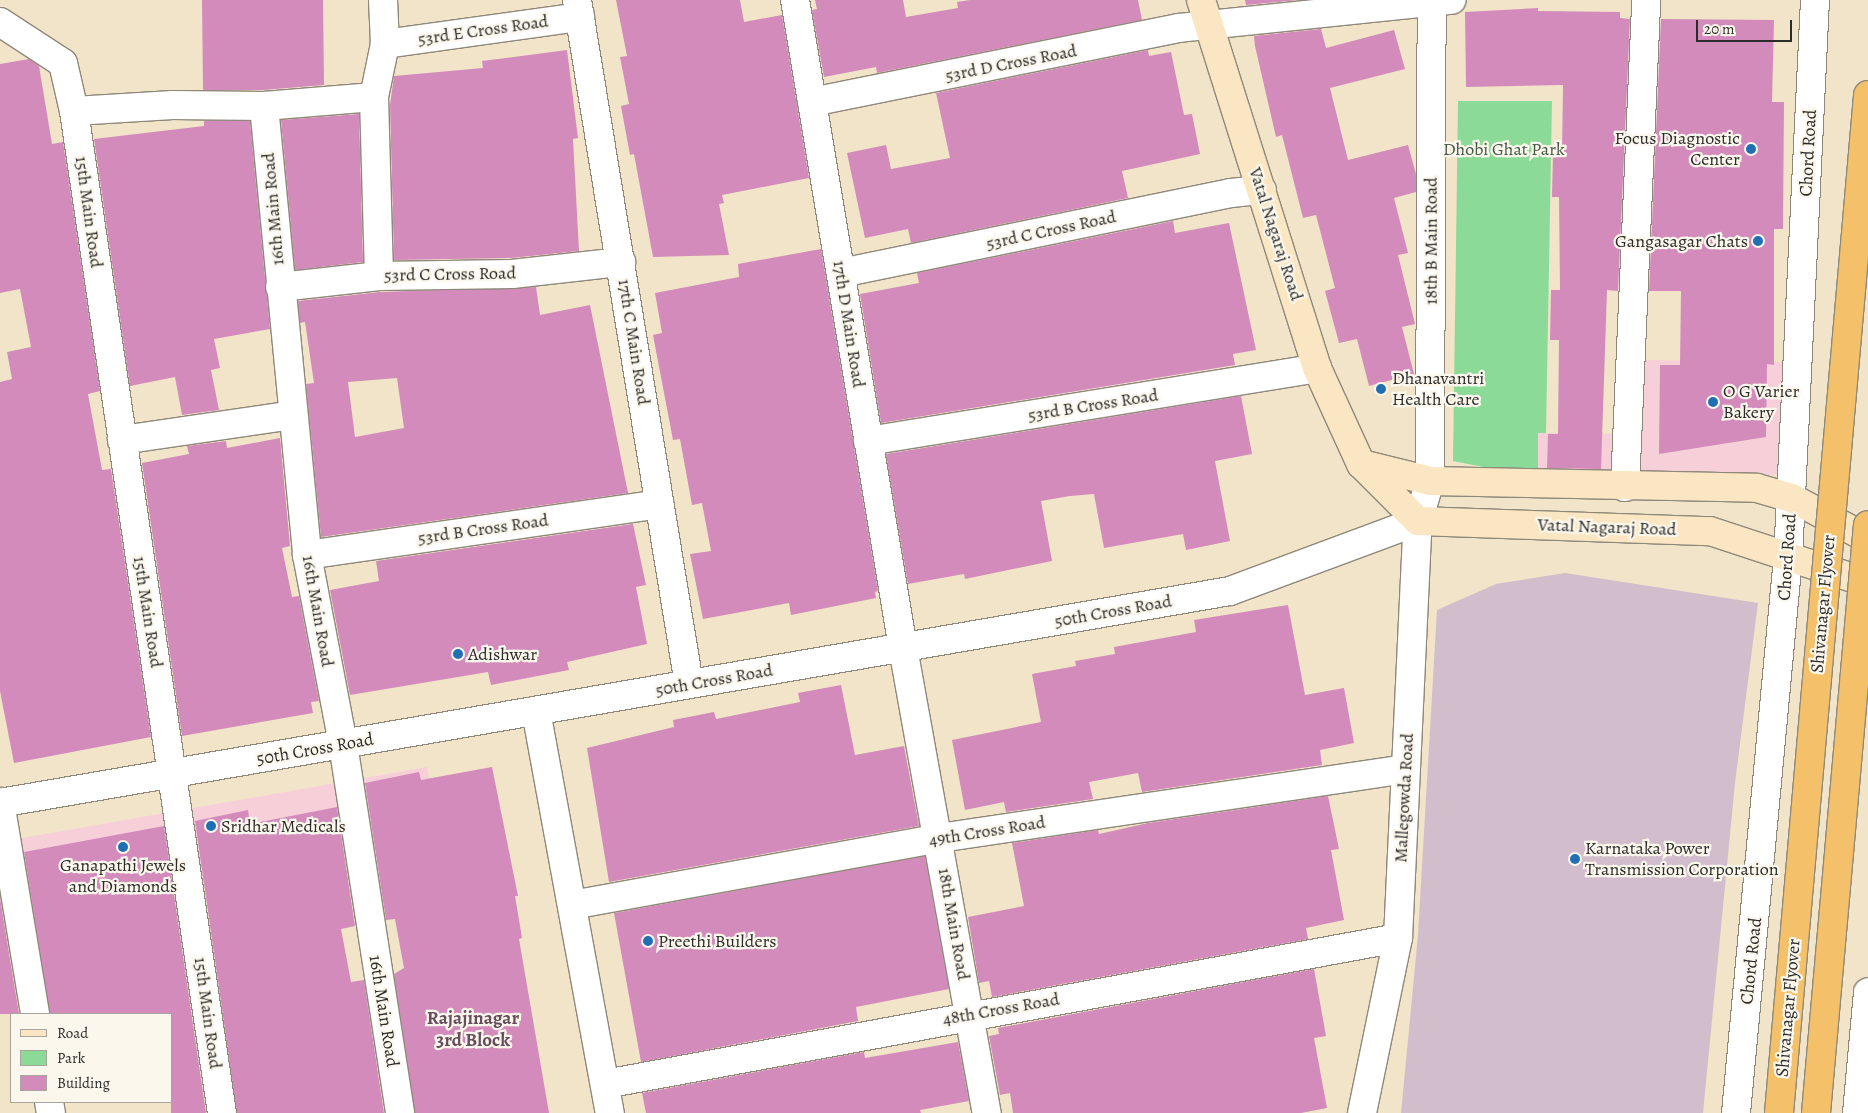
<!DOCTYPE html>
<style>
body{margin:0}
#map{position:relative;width:1868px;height:1113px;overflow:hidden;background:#f2e4c8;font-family:Alegreya,serif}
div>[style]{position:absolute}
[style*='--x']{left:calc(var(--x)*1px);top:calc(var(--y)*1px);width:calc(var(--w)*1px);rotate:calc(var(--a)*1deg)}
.built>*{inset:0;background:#f6cfd9}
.industrial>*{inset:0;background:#d1bdcb}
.green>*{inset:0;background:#8cda98}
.building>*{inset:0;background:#d38bbb}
.roads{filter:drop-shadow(1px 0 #8e887a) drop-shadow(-1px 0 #8e887a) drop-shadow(0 1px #8e887a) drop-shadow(0 -1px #8e887a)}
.minor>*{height:28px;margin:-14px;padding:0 14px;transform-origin:14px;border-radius:14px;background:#fff}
.tertiary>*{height:28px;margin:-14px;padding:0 14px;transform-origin:14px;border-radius:14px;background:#fff}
.secondary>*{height:28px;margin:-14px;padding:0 14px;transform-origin:14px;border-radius:14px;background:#fbe6c3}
.bridges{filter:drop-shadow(1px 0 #8e887a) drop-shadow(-1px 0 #8e887a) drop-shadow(0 1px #8e887a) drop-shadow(0 -1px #8e887a)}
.primary-bridge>*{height:28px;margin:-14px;padding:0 14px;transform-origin:14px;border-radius:14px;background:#f4c16a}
.dots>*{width:14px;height:14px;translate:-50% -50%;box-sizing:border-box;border:2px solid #fbf7ec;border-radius:50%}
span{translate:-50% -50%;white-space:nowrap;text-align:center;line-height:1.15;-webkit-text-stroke:4.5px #fbf7ec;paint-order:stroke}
.street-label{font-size:18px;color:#2b2b2b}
.poi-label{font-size:18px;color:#2b2b2b}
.right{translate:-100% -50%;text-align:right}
.left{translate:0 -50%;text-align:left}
.park-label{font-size:18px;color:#435746}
.neighbourhood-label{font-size:19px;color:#664d5d;font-weight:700}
.legend{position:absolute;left:10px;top:1013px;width:162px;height:90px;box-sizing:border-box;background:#fbf7ec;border:1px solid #a8a59f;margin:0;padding:6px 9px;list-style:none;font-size:15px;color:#2b2b2b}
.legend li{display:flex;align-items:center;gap:10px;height:25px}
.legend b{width:25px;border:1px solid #a8a59f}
.scale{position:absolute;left:1696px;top:20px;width:96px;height:22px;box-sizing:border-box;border:2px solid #2b2b2b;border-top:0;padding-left:6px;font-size:15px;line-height:18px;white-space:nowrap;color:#2b2b2b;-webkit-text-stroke:4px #fbf7ec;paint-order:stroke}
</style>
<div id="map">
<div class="built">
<div style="clip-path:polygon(1641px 360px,1785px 362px,1782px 475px,1638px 473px)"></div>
<div style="clip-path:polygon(1538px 433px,1617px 434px,1616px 478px,1538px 478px)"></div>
<div style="clip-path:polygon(427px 767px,439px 838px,0 915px,0 842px)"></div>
</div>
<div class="industrial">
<div style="clip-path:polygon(1565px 573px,1758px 603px,1735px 783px,1703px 1113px,1401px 1113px,1418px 935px,1437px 610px,1496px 584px)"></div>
</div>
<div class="green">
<div style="clip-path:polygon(1458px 101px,1552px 101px,1546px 433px,1538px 433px,1538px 478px,1453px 461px)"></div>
</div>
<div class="building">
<div style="clip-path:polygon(202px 0,323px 0,324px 85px,263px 90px,203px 90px)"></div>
<div style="clip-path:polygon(616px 0,740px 0,744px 22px,782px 15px,809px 178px,722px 195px,724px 203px,719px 204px,729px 255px,653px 257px,634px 154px,630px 155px,621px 106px,629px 104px,620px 57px,627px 56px)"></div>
<div style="clip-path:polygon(815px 0,903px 0,906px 17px,958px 8px,957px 2px,970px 0,1138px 0,1142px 20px,877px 73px,876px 67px,824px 77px,812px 10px,817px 9px)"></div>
<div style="clip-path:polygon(1245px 0,1299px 0,1246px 5px)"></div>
<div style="clip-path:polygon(1538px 8px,1538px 11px,1620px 12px,1620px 18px,1630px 19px,1618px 291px,1607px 290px,1601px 469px,1547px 468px,1548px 434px,1558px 434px,1559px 340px,1550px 340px,1551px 290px,1560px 290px,1559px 197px,1552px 197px,1553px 153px,1562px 153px,1563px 85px,1466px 87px,1465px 12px)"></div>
<div style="clip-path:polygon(1661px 19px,1774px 20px,1772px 102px,1784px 102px,1783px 229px,1774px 229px,1774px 365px,1767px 364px,1766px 437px,1659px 454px,1660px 365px,1680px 365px,1681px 291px,1649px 291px)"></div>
<div style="clip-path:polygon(1321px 29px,1326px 48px,1394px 30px,1405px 69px,1330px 88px,1348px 160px,1408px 145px,1416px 174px,1416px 192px,1394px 198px,1408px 253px,1398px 255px,1415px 324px,1402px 327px,1414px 374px,1369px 386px,1357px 339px,1339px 343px,1325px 291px,1335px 288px,1316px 215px,1303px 218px,1282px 135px,1276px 137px,1255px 46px,1254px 36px)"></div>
<div style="clip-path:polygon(567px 50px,578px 138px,573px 139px,579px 251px,511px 258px,394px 260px,390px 105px,394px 76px,483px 68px,482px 61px)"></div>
<div style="clip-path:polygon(1148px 50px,1149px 56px,1171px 52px,1184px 115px,1192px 114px,1200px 154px,1122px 171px,1128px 198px,911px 243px,908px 229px,865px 238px,847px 153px,886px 145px,891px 169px,950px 158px,936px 93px)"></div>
<div style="clip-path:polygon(29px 59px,39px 66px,52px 144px,63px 142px,100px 391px,88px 394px,102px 470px,111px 469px,151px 737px,14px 763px,0 691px,0 382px,12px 379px,7px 352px,31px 347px,20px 289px,0 293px,0 64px)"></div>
<div style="clip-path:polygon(359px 114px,363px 262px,295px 270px,281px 120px)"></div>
<div style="clip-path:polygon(204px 121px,250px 121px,270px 329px,214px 339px,220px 368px,211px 370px,219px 410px,182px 415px,175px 377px,130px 386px,94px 139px,204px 126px)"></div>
<div style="clip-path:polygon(1173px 221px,1175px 233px,1229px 223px,1256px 350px,1233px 354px,1235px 365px,881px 423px,860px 294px,919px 283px,917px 273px)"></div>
<div style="clip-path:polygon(821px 249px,878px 591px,875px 592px,876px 598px,791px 615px,789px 603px,703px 619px,690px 554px,711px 551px,702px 503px,692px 505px,680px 439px,673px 440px,653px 335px,662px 333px,655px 293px,739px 277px,738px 264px)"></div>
<div style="clip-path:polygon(evenodd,536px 287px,540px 315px,590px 305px,628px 493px,321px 537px,306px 384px,314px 383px,305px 322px,300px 323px,298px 301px,380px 292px,536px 287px,397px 378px,404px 428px,355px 437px,348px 382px,397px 378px)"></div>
<div style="clip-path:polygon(1241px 396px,1252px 454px,1215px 461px,1230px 541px,1186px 550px,1183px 534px,1104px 548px,1094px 494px,1070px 496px,1041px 501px,1052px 561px,965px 579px,964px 574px,908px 584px,886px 454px)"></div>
<div style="clip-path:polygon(280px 438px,290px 546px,282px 548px,292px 597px,299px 596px,319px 701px,311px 702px,313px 713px,182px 736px,142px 463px,189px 454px,187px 446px,226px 441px,227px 448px)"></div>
<div style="clip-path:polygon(633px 524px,646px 585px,636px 587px,647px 644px,567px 662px,569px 670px,491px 685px,488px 672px,350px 695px,330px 590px,379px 581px,376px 561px)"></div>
<div style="clip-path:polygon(1288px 605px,1305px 695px,1344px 688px,1354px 743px,1320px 750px,1322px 765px,1142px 792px,1138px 773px,1089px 782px,1093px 799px,1006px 812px,1004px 802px,965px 810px,952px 740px,1041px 722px,1032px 674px,1076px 666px,1075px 661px,1115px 654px,1114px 647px,1196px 632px,1194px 620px)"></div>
<div style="clip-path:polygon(841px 685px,855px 755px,904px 746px,919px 826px,609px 882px,587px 748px,674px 727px,673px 720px,714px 712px,716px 719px,800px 702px,798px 693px)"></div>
<div style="clip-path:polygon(492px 767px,518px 896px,515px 896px,522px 938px,519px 939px,549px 1113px,415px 1113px,394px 974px,404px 968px,395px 919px,386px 920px,365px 783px,419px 772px,421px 780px)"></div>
<div style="clip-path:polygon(1328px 796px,1339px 849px,1331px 850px,1344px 920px,1306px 928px,1308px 939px,992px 997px,989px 981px,979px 983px,968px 917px,1024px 906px,1012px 843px,1098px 830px,1099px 834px,1148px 823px)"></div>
<div style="clip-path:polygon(337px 807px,355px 926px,341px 929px,351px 982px,364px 980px,384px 1113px,237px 1113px,195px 821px,248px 810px,250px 824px)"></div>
<div style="clip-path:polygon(164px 826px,206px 1113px,171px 1113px,171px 1014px,50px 1014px,24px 852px)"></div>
<div style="clip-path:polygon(925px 856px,949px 989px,856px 1007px,858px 1021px,641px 1062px,614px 913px)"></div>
<div style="clip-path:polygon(0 898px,19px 1014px,0 1014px)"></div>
<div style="clip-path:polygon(1314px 969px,1326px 1036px,1314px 1038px,1327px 1108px,1301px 1113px,1013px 1113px,1010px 1093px,1000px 1095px,989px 1036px,999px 1034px,998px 1028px)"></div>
<div style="clip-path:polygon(958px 1042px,969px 1101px,920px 1110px,921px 1113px,646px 1113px,642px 1093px,864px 1052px,865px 1058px)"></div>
</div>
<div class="roads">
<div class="minor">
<div style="--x:577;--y:0;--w:693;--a:80.7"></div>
<div style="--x:795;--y:0;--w:657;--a:80.54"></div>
<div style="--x:903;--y:648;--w:473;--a:79.8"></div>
<div style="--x:0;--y:22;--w:75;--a:33.1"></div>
<div style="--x:63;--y:63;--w:49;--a:77.1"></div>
<div style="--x:74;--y:111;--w:99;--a:-3.5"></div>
<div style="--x:173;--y:105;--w:91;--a:0.6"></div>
<div style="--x:264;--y:106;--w:110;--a:-4.7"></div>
<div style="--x:385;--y:44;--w:197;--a:-7.9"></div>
<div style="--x:812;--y:102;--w:374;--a:-11.4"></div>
<div style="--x:1179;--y:28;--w:274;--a:-5.9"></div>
<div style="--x:264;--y:106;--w:451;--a:84.5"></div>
<div style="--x:307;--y:555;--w:192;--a:79.2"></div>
<div style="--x:343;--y:744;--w:373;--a:81.2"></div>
<div style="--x:74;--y:111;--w:1013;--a:81.6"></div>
<div style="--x:841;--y:273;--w:398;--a:-11.6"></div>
<div style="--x:1231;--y:193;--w:31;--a:-6"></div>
<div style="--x:379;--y:276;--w:179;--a:-91.6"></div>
<div style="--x:374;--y:97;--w:54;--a:-78.3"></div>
<div style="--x:385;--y:44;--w:44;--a:-92.6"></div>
<div style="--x:280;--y:287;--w:100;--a:-6.3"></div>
<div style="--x:379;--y:276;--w:133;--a:-0.9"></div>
<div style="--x:512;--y:274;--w:110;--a:-6.3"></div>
<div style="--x:122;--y:440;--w:173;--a:-8.3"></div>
<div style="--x:868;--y:441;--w:455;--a:-9.2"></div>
<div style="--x:1625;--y:487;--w:487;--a:-87.5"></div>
<div style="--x:307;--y:555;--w:356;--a:-8.2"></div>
<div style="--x:536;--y:711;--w:409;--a:79.6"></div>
<div style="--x:0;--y:802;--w:215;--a:80.6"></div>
<div style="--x:572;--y:905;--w:373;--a:-10.3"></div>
<div style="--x:939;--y:838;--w:471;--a:-8.4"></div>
<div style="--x:605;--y:1084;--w:806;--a:-10.43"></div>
<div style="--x:49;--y:1102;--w:11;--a:80"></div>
<div style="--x:1362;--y:1113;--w:179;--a:-78.4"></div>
<div style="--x:1398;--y:938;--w:417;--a:-87.3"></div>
<div style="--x:1418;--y:521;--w:42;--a:-73.3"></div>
<div style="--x:1430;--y:481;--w:481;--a:-89.8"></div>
</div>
<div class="tertiary">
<div style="--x:0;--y:803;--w:1248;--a:-9.78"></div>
<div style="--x:1230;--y:591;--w:201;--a:-20.4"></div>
<div style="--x:1736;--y:1113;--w:557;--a:-84.65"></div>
<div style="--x:1788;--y:558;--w:559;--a:-87.23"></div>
<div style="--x:1857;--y:1113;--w:121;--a:-84.8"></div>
</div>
<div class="secondary">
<div style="--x:1201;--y:0;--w:386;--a:72.5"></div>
<div style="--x:1317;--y:368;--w:106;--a:65.4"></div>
<div style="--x:1361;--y:464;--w:81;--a:45"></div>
<div style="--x:1418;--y:521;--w:292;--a:2"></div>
<div style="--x:1710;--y:531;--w:166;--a:18.2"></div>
<div style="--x:1362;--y:464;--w:70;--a:14"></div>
<div style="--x:1430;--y:481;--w:327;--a:1.2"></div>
<div style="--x:1757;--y:488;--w:36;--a:16"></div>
<div style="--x:1792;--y:498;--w:86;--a:28.3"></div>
</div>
</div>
<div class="bridges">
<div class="primary-bridge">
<div style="--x:1779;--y:1113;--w:1022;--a:-85"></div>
<div style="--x:1816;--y:1113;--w:590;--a:-84.95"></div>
</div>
</div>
<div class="dots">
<div style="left:1751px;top:149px;background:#1f6fb2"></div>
<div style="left:1758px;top:241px;background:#1f6fb2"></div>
<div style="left:1381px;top:389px;background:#1f6fb2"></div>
<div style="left:1713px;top:402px;background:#1f6fb2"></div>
<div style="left:458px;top:654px;background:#1f6fb2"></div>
<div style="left:211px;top:826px;background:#1f6fb2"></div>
<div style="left:123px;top:847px;background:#1f6fb2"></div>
<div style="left:1575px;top:859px;background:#1f6fb2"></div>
<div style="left:648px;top:941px;background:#1f6fb2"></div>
</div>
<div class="street-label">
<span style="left:483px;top:30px;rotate:-8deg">53rd E Cross Road</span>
<span style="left:1011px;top:63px;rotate:-11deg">53rd D Cross Road</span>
<span style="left:1808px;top:153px;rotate:-87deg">Chord Road</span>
<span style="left:273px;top:209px;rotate:-95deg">16th Main Road</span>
<span style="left:89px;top:212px;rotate:82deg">15th Main Road</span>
<span style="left:1051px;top:230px;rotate:-12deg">53rd C Cross Road</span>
<span style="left:1276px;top:234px;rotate:72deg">Vatal Nagaraj Road</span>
<span style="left:1431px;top:241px;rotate:-90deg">18th B Main Road</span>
<span style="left:450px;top:274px;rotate:-1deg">53rd C Cross Road</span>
<span style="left:849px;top:324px;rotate:81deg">17th D Main Road</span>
<span style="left:634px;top:342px;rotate:81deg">17th C Main Road</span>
<span style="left:1093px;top:405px;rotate:-9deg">53rd B Cross Road</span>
<span style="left:1607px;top:527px;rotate:2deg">Vatal Nagaraj Road</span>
<span style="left:483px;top:529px;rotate:-8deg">53rd B Cross Road</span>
<span style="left:1787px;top:557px;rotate:-86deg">Chord Road</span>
<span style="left:1823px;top:604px;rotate:-85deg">Shivanagar Flyover</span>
<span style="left:318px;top:611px;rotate:80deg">16th Main Road</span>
<span style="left:1113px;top:611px;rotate:-10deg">50th Cross Road</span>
<span style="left:148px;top:612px;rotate:81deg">15th Main Road</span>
<span style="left:714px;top:680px;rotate:-10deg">50th Cross Road</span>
<span style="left:315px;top:749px;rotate:-10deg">50th Cross Road</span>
<span style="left:1404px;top:798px;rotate:-87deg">Mallegowda Road</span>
<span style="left:987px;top:831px;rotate:-9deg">49th Cross Road</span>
<span style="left:954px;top:924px;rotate:80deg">18th Main Road</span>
<span style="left:1751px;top:961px;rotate:-84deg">Chord Road</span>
<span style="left:1788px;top:1008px;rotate:-85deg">Shivanagar Flyover</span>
<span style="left:1001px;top:1009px;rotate:-10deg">48th Cross Road</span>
<span style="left:384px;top:1011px;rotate:81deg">16th Main Road</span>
<span style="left:208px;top:1013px;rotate:82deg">15th Main Road</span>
</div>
<div class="poi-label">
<span class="right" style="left:1740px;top:149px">Focus Diagnostic<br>Center</span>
<span class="right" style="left:1748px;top:241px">Gangasagar Chats</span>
<span class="left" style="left:1392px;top:389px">Dhanavantri<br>Health Care</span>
<span class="left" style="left:1723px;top:402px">O G Varier<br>Bakery</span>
<span class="left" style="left:468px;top:654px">Adishwar</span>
<span class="left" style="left:221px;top:826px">Sridhar Medicals</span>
<span class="left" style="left:1585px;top:859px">Karnataka Power<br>Transmission Corporation</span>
<span style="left:123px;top:876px">Ganapathi Jewels<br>and Diamonds</span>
<span class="left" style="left:658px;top:941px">Preethi Builders</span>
</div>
<div class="park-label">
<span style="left:1504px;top:149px">Dhobi Ghat Park</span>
</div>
<div class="neighbourhood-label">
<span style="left:473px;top:1030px">Rajajinagar<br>3rd Block</span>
</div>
<ul class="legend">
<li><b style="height:6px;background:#fbe6c3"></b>Road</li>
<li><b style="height:14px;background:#8cda98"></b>Park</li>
<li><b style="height:14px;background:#d38bbb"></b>Building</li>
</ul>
<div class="scale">20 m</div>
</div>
